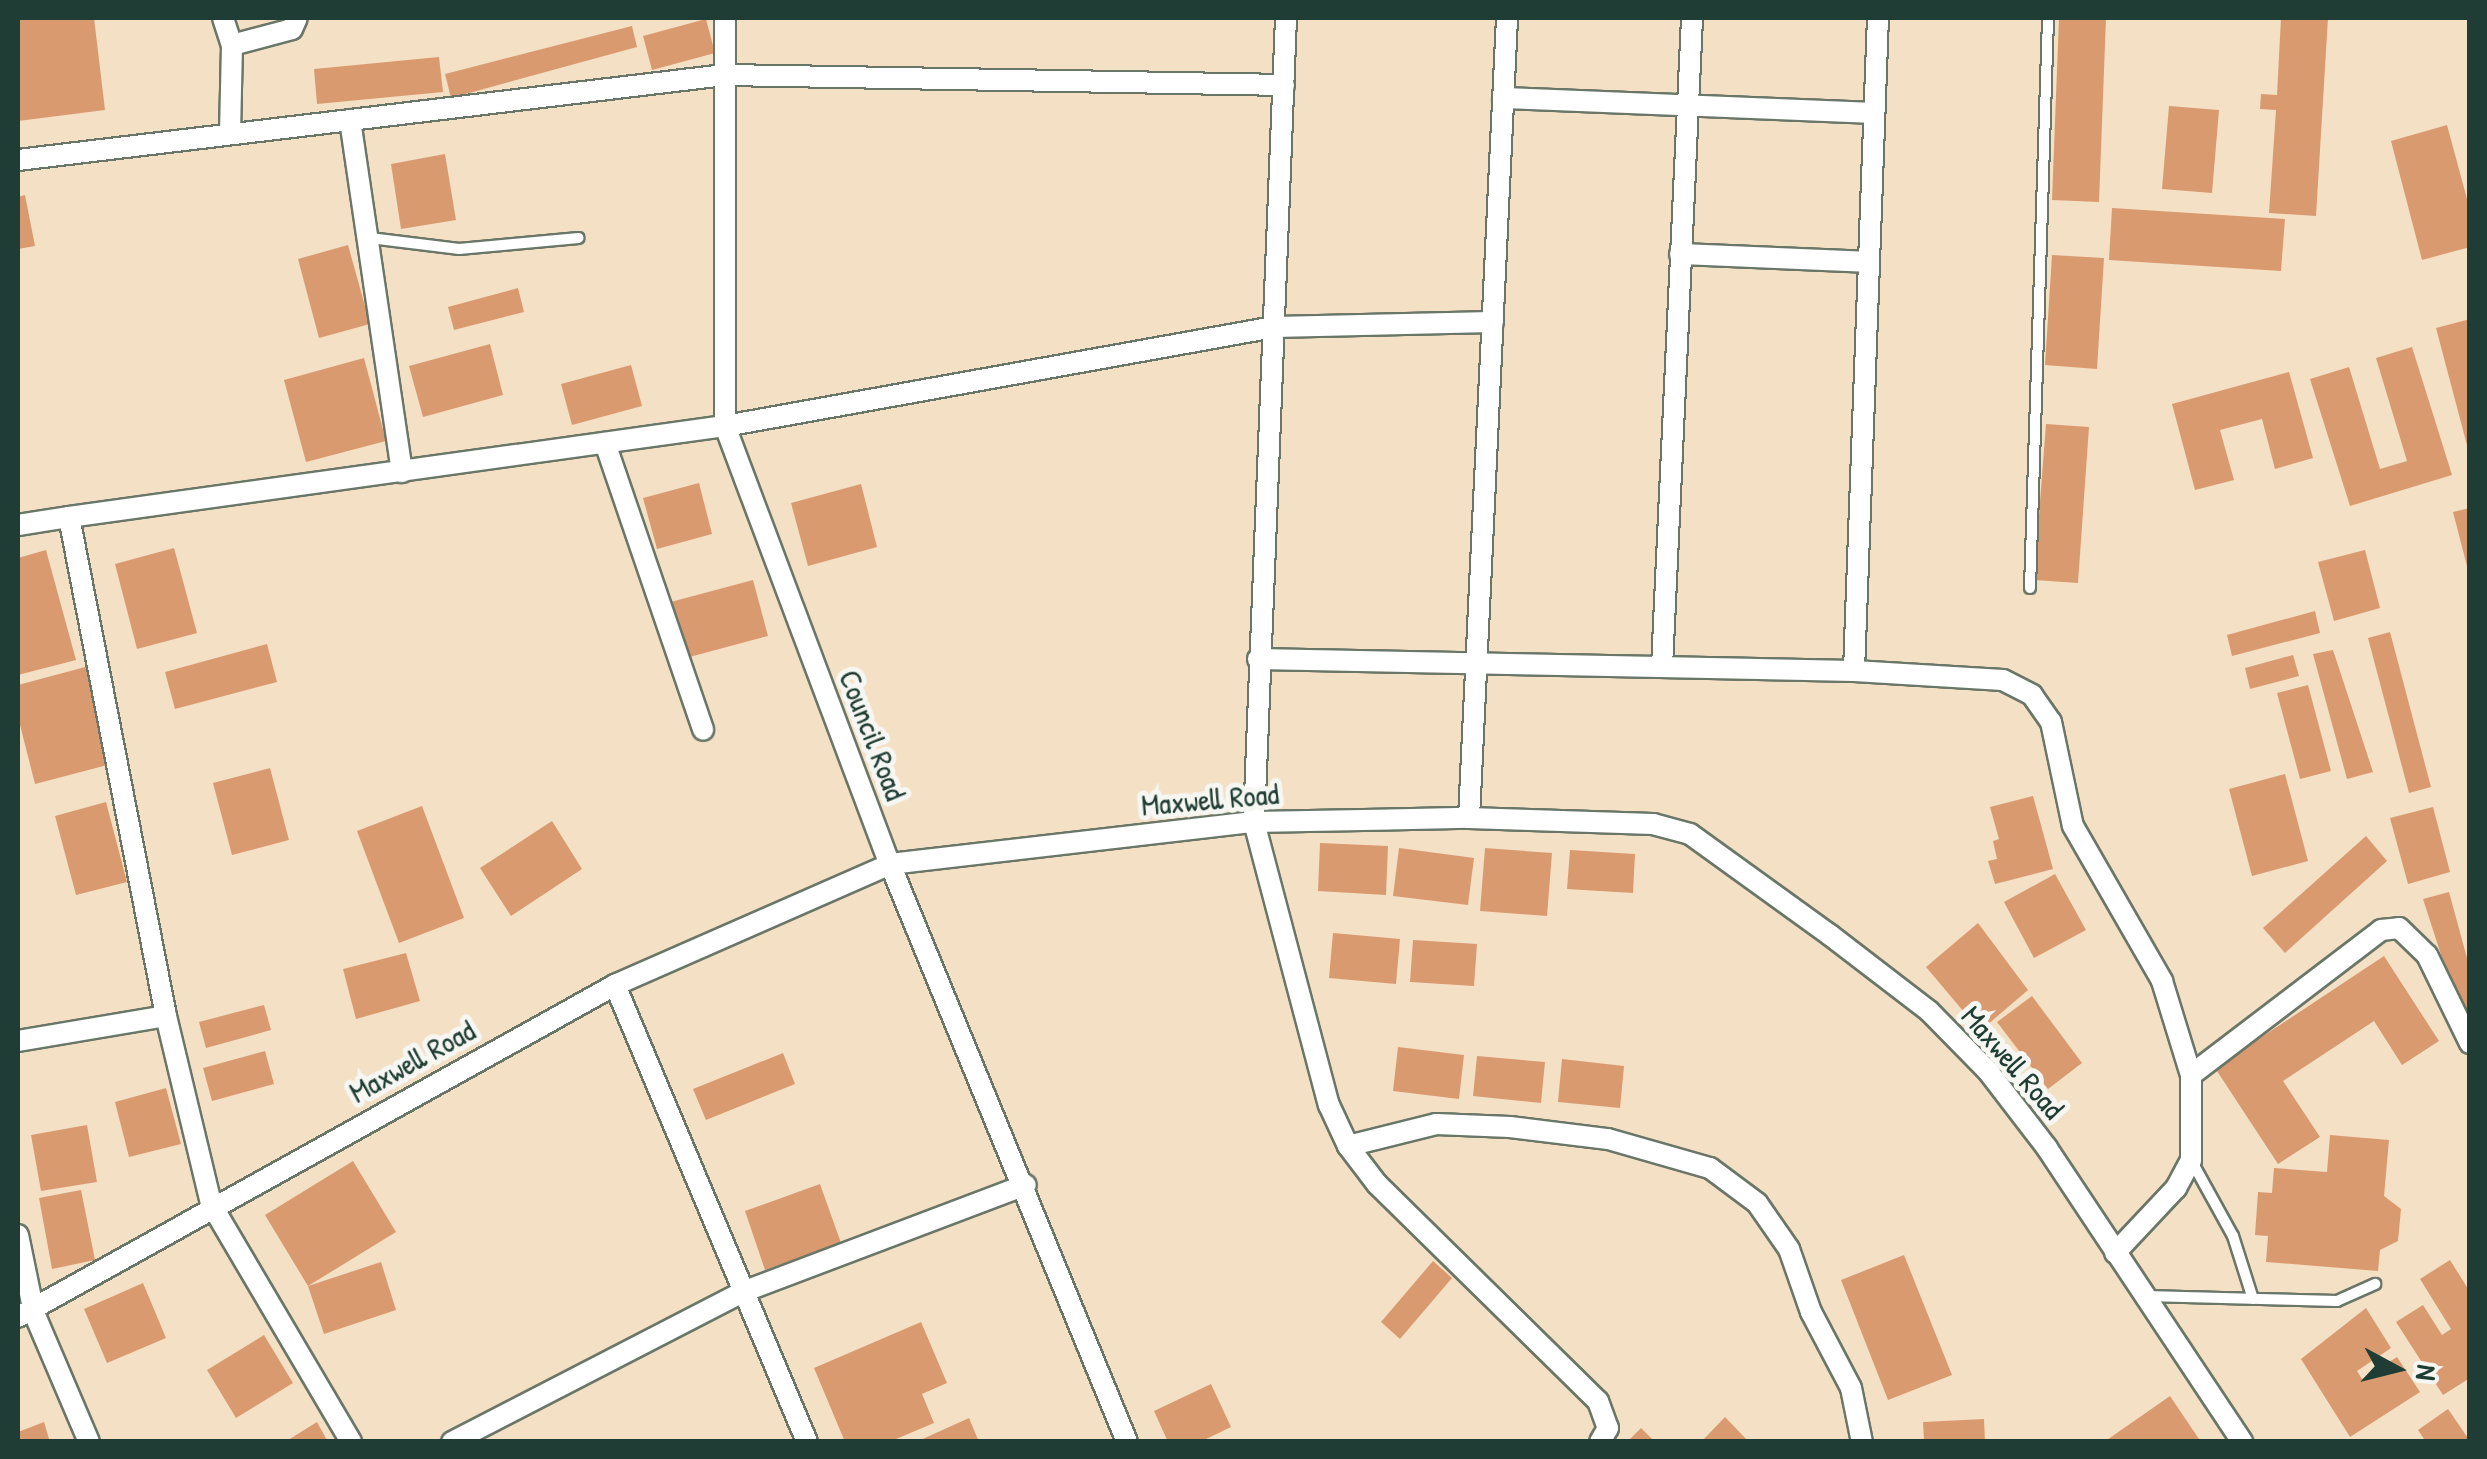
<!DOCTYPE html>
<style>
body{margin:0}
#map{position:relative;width:2487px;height:1459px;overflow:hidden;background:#f4e0c5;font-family:"Patrick Hand",sans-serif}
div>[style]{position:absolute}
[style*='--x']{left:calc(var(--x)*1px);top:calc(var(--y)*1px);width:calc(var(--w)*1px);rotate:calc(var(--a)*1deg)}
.building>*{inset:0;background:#da9a70}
.roads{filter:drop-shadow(2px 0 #6a7667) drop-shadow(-2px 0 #6a7667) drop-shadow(0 2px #6a7667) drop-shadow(0 -2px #6a7667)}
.service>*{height:10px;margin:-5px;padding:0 5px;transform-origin:5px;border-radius:5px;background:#fff}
.minor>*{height:20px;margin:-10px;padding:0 10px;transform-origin:10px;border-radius:10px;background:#fff}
span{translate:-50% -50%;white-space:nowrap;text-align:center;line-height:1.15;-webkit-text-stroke:10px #f6f6f2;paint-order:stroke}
.street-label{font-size:30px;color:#1f3d34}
.frame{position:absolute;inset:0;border:20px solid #1f3d34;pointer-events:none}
.north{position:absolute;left:2347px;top:1319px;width:100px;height:100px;-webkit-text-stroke:8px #f6f6f2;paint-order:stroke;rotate:97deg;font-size:28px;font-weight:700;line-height:40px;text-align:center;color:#1f3d34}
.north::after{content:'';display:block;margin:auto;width:35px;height:45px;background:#1f3d34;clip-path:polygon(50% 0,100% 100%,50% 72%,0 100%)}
</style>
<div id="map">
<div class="building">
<div style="clip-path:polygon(94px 18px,105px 110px,18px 121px,18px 19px)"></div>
<div style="clip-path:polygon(2059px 18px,2106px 18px,2099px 202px,2052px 200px)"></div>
<div style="clip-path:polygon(2281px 18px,2328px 18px,2316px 216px,2269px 213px,2276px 110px,2260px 109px,2261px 94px,2277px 95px)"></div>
<div style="clip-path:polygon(706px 19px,715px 53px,652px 70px,643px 36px)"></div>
<div style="clip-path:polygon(632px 26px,637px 47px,451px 98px,445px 74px)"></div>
<div style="clip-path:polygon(439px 57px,443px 92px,317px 104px,314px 69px)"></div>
<div style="clip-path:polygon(2169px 106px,2219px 110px,2212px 193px,2162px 189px)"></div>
<div style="clip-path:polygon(2447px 125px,2470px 210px,2470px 247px,2422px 260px,2391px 141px)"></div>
<div style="clip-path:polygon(445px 154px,456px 220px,401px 229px,391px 164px)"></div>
<div style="clip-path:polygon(25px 195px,35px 246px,18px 249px,18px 197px)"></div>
<div style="clip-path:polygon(2112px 208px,2285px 219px,2281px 271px,2109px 260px)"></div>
<div style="clip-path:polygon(348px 245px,370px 324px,319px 338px,298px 259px)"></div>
<div style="clip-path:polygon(2052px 255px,2104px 258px,2097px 369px,2045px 365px)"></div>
<div style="clip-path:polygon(518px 288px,524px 312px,454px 330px,448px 307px)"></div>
<div style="clip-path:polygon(2470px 319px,2470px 449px,2468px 449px,2436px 328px)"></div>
<div style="clip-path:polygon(490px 344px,503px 395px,423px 417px,409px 366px)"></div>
<div style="clip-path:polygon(2412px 347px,2452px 475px,2350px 506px,2310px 379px,2349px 367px,2380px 469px,2407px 461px,2376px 358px)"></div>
<div style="clip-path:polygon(364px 358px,386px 441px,306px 462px,284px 380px)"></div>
<div style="clip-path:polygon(631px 365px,642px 406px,572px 425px,561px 384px)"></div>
<div style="clip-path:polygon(2289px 372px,2313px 458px,2275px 469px,2262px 419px,2220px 430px,2234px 480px,2195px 490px,2172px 404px)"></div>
<div style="clip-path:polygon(2046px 424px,2089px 427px,2078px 583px,2034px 580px)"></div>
<div style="clip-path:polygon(699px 483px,712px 534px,657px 549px,643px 498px)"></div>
<div style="clip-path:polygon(861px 484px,877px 547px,808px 566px,791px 503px)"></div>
<div style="clip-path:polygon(2470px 508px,2470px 570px,2468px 570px,2453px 512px)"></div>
<div style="clip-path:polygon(174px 548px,197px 633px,137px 649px,115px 564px)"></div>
<div style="clip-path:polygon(46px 550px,76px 660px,18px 675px,18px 558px)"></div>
<div style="clip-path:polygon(2365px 550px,2380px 608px,2334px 621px,2318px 562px)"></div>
<div style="clip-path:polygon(753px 580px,768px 636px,682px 659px,667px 603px)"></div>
<div style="clip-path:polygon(2315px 611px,2320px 633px,2232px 656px,2227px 635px)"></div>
<div style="clip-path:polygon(2390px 632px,2431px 787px,2409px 793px,2368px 638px)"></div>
<div style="clip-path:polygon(267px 644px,277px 682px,175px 709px,165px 672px)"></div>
<div style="clip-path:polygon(2333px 650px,2373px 772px,2347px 779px,2313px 654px)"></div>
<div style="clip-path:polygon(2293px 655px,2299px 676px,2250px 689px,2245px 668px)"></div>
<div style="clip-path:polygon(89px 666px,115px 763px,35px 784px,18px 717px,18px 685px)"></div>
<div style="clip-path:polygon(2308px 685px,2331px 771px,2300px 779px,2277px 693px)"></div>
<div style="clip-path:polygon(270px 768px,289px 840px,232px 855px,213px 783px)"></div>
<div style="clip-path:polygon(2285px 774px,2308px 861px,2252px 876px,2229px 789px)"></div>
<div style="clip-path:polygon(2033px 796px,2053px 869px,1995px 884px,1988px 861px,1997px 859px,1993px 841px,1999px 839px,1990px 807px)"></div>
<div style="clip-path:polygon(106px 802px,127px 882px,76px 895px,55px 816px)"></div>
<div style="clip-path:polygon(422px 806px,464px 918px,399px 943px,357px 831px)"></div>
<div style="clip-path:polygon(2433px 807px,2450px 872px,2408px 884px,2390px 818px)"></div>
<div style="clip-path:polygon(552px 821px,582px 869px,511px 916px,480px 868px)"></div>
<div style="clip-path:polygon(2366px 836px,2387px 861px,2285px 953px,2263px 928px)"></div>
<div style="clip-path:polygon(1320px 843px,1388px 846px,1386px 895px,1318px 891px)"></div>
<div style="clip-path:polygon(1399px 848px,1474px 858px,1468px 905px,1393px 896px)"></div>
<div style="clip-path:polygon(1485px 848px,1552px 853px,1547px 916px,1480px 911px)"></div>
<div style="clip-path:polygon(1570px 850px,1635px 854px,1633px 893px,1567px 889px)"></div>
<div style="clip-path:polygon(2055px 874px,2086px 930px,2034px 958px,2004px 902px)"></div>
<div style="clip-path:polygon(2449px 892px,2470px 969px,2465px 1029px,2423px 899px)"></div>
<div style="clip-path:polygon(1978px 923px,2028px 990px,1980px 1031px,1926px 967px)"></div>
<div style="clip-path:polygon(1333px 933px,1400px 939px,1396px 984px,1329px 978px)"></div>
<div style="clip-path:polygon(1413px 940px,1477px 944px,1474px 986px,1410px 982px)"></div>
<div style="clip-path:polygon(406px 953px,420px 1001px,356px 1019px,343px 969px)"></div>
<div style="clip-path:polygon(2384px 956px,2439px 1041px,2402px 1065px,2374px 1021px,2283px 1081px,2320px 1137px,2278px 1164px,2215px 1068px)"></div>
<div style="clip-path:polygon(2032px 996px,2082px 1063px,2048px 1089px,1997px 1022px)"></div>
<div style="clip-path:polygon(264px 1005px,271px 1030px,206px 1048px,199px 1022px)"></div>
<div style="clip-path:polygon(1398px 1047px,1464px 1055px,1459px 1099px,1393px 1091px)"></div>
<div style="clip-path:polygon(265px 1051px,274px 1084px,212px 1101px,203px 1068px)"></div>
<div style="clip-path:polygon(783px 1053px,795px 1084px,706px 1120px,693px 1089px)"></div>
<div style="clip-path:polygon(1477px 1056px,1545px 1062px,1541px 1103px,1473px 1096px)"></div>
<div style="clip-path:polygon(1562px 1059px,1624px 1066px,1620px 1108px,1558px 1102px)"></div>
<div style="clip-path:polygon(166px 1088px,181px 1144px,129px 1157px,115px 1102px)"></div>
<div style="clip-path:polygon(87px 1125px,97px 1182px,41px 1191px,31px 1135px)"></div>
<div style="clip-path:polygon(2330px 1135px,2389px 1140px,2384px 1196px,2401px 1209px,2398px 1241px,2380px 1250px,2378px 1271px,2266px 1262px,2268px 1236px,2255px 1235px,2258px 1192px,2272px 1193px,2274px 1168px,2327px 1172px)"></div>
<div style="clip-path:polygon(353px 1161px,396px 1232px,308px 1286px,265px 1215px)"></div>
<div style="clip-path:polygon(820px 1184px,841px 1243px,765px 1270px,745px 1211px)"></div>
<div style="clip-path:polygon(81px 1190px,95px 1260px,52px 1269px,39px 1198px)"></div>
<div style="clip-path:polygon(1904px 1255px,1952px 1375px,1888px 1400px,1841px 1280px)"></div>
<div style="clip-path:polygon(2450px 1260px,2470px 1292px,2470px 1378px,2443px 1395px,2396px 1322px,2423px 1305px,2442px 1335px,2451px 1329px,2420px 1279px)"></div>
<div style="clip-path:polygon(1433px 1261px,1452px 1278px,1400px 1339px,1381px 1322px)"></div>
<div style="clip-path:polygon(381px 1262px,396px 1310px,324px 1334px,308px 1286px)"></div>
<div style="clip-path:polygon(143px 1283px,166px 1338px,107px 1363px,84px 1309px)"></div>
<div style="clip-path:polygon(2366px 1308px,2391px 1348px,2357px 1371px,2362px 1379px,2397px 1357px,2420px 1392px,2350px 1437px,2301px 1359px)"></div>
<div style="clip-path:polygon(921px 1322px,947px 1383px,922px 1394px,934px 1423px,889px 1442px,845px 1442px,814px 1368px)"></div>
<div style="clip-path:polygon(264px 1335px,293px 1383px,236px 1418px,207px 1370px)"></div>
<div style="clip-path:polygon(1211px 1384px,1231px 1427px,1200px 1442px,1168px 1442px,1154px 1411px)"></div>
<div style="clip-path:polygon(2170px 1396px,2201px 1442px,2104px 1442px)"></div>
<div style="clip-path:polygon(2448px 1409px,2470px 1441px,2470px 1442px,2426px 1442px,2418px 1430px)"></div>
<div style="clip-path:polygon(1725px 1417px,1749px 1442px,1701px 1442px)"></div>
<div style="clip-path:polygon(969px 1418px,979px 1442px,916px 1442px)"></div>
<div style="clip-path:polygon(1984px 1419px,1985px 1442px,1924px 1442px,1923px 1422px)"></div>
<div style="clip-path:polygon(44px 1422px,50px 1442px,18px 1442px,18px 1432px)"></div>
<div style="clip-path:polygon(317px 1422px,328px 1442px,285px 1442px)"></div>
<div style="clip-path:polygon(1641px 1428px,1655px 1442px,1627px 1442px)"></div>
</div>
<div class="roads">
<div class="service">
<div style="--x:370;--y:238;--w:90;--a:7"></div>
<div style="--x:459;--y:249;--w:120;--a:-5.3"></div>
<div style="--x:2030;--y:588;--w:570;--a:-88.19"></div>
<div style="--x:2191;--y:1160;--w:87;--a:61.1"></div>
<div style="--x:2233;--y:1236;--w:66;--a:72.4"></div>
<div style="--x:2146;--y:1296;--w:191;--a:1.5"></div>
<div style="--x:2337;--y:1301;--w:42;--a:-24.1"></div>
</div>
<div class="minor">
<div style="--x:223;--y:18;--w:28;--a:72"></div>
<div style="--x:232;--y:45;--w:85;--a:91.3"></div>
<div style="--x:725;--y:18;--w:408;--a:90"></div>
<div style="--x:725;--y:426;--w:468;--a:69.4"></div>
<div style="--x:890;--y:864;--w:625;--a:67.7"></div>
<div style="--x:1286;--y:18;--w:805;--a:92.28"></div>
<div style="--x:1254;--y:822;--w:293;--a:75.2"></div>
<div style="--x:1329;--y:1105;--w:45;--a:65.1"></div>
<div style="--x:1348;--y:1146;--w:48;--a:52.7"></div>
<div style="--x:1377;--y:1184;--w:310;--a:44.5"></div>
<div style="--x:1598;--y:1401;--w:29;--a:70"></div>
<div style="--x:1608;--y:1428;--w:16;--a:120"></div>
<div style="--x:232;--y:45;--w:62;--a:-14.9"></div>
<div style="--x:292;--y:29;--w:12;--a:-66"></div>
<div style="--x:1503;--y:98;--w:368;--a:2.3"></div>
<div style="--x:350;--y:120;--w:356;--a:81.6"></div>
<div style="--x:18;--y:160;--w:712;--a:-6.86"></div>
<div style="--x:725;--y:75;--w:559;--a:1.02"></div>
<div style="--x:1680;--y:254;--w:187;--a:2.4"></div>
<div style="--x:605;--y:443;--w:303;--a:71.1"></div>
<div style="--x:69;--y:517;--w:662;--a:-7.9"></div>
<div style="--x:725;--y:426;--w:558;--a:-10.22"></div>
<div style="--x:1274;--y:327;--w:219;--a:-1.3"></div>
<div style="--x:18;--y:525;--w:52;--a:-8.9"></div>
<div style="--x:69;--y:517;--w:508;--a:79"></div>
<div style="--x:166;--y:1016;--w:193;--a:76.5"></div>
<div style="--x:211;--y:1204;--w:276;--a:59.5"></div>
<div style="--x:1258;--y:659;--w:596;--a:1.15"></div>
<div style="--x:1854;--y:671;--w:149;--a:3.5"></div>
<div style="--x:2003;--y:680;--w:33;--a:27"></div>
<div style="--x:2032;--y:695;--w:33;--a:55"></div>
<div style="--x:2051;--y:722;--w:106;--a:78.1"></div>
<div style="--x:2073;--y:826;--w:179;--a:60.1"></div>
<div style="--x:2162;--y:981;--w:98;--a:72.9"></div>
<div style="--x:2191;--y:1075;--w:85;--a:90"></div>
<div style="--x:2191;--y:1160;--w:32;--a:118"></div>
<div style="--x:2176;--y:1188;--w:89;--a:133.2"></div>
<div style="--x:1662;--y:667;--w:650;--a:-87.35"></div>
<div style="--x:1854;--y:671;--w:653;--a:-87.9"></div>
<div style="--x:1469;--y:818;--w:801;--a:-87.28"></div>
<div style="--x:615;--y:985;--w:496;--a:67.2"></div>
<div style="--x:18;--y:1041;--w:150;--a:-9.6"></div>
<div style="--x:2191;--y:1075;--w:239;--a:-37.3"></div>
<div style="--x:2381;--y:930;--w:18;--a:-6"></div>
<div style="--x:2399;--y:928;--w:39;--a:44"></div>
<div style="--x:2427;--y:955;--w:98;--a:64"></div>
<div style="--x:1348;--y:1146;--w:91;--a:-14"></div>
<div style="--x:1436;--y:1124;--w:74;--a:2.3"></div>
<div style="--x:1510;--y:1127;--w:99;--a:7"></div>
<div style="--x:1608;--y:1139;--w:106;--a:15.9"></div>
<div style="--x:1710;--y:1168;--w:59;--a:36.7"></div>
<div style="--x:1757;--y:1203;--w:56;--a:55.2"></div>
<div style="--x:1789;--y:1249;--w:67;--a:70.8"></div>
<div style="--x:1811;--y:1312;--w:86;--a:62.2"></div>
<div style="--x:1851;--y:1388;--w:55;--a:78.5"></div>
<div style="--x:18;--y:1235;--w:80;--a:78.4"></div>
<div style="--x:34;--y:1313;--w:140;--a:66.9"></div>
<div style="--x:18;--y:1317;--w:683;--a:-29.08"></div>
<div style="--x:615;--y:985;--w:300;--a:-23.7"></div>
<div style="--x:890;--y:864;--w:366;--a:-6.6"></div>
<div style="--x:1254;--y:822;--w:215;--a:-1.1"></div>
<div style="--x:1469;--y:818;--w:184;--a:1.9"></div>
<div style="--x:1653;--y:824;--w:38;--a:15"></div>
<div style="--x:1690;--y:834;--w:173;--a:35.8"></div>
<div style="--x:1830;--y:935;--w:125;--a:37.5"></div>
<div style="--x:1929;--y:1011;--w:84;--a:45.5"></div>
<div style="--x:1988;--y:1071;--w:97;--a:52.5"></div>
<div style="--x:2047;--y:1148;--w:353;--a:56.4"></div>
<div style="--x:452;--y:1442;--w:330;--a:-27.3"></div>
<div style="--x:745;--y:1291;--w:300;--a:-20.7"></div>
</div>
</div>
<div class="street-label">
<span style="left:873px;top:735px;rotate:69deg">Council Road</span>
<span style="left:1210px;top:799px;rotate:-5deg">Maxwell Road</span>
<span style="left:412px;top:1061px;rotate:-29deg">Maxwell Road</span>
<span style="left:2013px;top:1062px;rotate:49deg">Maxwell Road</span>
</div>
<div class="frame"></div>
<div class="north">N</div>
</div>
